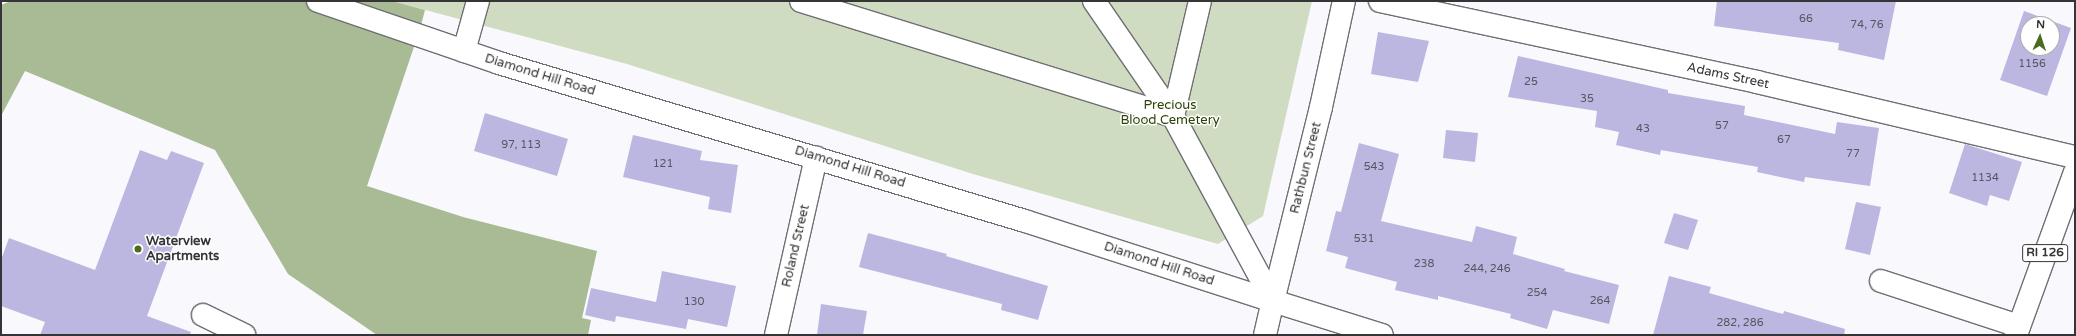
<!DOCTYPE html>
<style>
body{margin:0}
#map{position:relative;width:2076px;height:336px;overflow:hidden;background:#f8f8fd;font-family:"Varela Round",sans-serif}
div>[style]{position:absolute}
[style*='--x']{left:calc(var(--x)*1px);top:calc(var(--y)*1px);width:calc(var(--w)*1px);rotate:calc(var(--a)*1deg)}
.green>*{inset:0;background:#cfdcc2}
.forest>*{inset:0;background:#a8bb94}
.building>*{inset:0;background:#bcb7e0}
.roads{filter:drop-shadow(1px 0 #6f6f74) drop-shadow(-1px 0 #6f6f74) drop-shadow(0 1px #6f6f74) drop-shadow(0 -1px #6f6f74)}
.minor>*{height:22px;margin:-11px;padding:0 11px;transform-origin:11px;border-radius:11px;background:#fff}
.major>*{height:22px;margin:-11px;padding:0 11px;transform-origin:11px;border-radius:11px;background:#fff}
.dots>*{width:11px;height:11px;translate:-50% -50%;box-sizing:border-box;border:2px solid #fff;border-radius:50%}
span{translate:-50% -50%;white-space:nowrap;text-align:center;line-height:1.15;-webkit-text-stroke:3px #fff;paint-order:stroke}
.number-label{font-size:11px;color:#575560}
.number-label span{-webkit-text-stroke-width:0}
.shield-label span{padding:1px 3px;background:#fff;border:1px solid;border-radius:3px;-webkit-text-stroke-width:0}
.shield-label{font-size:12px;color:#353436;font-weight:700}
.street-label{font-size:13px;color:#353436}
.park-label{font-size:13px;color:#2c4307}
.poi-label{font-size:13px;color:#353436;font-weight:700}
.left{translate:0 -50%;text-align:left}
.frame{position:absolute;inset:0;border:2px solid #353436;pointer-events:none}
.north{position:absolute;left:2020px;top:16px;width:40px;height:40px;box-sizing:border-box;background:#fff;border:1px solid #aeaeaf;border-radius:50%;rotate:3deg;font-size:11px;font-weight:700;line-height:16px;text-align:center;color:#353436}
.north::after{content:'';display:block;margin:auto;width:14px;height:18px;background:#4c6b21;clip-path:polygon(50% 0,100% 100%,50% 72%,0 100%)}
</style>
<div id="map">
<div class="green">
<div style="clip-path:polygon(392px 1px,1312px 1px,1263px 216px,1218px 244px,973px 174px,627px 64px)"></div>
</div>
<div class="forest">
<div style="clip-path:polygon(11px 1px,392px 1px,425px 10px,420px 29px,367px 186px,463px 217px,597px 251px,582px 318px,591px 320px,588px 335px,377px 335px,288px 274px,215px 150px,25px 71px,1px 116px,1px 5px)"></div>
</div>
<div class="building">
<div style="clip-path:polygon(1717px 1px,1896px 1px,1884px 60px,1838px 50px,1839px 43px,1714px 26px)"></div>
<div style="clip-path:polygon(evenodd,2024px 11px,2071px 28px,2047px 96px,2000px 80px,2024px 11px,2028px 24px,2052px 24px,2052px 48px,2028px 48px,2028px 24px)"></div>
<div style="clip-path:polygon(1378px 32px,1429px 41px,1418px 82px,1371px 74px)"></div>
<div style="clip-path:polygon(1518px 56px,1668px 90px,1668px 93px,1745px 106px,1744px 115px,1835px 134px,1837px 122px,1879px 128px,1870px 186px,1805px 177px,1804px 182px,1757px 172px,1758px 167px,1661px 150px,1660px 155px,1616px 145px,1619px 132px,1595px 127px,1597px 111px,1508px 97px)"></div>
<div style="clip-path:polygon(485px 113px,568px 139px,557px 176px,474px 151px)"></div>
<div style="clip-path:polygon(1446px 130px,1478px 133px,1475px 162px,1443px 158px)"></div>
<div style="clip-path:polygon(633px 135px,702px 151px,700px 160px,738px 165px,731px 213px,708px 209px,710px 197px,623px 177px)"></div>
<div style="clip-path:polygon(1359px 143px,1399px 154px,1381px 221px,1472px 242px,1476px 226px,1517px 237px,1513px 254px,1565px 269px,1564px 271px,1619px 285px,1609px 324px,1553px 310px,1547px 329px,1510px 318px,1511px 314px,1438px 296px,1438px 300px,1395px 290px,1397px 282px,1345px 268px,1348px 257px,1326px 251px,1336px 211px,1341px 212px)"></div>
<div style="clip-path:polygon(1965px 144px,2022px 162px,2009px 201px,1990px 195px,1987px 206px,1949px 193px)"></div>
<div style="clip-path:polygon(140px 150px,167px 160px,171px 151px,204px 163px,147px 316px,191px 332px,190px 335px,40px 335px,45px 322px,1px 306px,1px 260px,9px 238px,95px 270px)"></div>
<div style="clip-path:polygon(1856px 202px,1881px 207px,1870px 255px,1845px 249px)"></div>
<div style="clip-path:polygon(1674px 213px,1698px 220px,1688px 250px,1664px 243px)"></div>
<div style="clip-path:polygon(868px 233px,947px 254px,946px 256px,1048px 286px,1038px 320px,1001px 310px,1002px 304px,859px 267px)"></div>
<div style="clip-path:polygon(662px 271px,736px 286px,727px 327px,688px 319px,686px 329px,616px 316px,615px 322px,585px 315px,591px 288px,656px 302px)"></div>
<div style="clip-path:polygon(1669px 276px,1711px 287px,1709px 293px,1783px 314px,1784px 311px,1845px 329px,1844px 335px,1653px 335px)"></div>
<div style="clip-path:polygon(821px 304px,867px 311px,863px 335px,817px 335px)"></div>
</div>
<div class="roads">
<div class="minor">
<div style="--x:318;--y:1;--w:191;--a:18.9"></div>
<div style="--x:499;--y:63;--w:549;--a:16.72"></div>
<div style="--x:1025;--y:221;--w:261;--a:17.9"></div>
<div style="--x:801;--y:1;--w:389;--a:17.2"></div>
<div style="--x:1173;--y:116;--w:118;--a:-76.8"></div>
<div style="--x:1094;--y:1;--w:140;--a:55.5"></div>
<div style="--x:1173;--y:116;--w:210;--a:61.6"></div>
<div style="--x:1380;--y:1;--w:386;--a:12.1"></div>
<div style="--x:1757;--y:82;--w:327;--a:13.3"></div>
<div style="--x:464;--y:51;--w:52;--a:-74.4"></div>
<div style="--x:1881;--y:281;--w:145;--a:18.1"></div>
<div style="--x:1273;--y:301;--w:200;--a:-76.1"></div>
<div style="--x:1321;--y:107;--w:108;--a:-77.8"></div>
<div style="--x:203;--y:315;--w:46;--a:26"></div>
<div style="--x:776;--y:335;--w:182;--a:-77.3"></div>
</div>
<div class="major">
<div style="--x:1265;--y:335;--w:35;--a:-77"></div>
<div style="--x:1273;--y:301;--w:114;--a:17.3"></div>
<div style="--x:2016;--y:335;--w:173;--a:-70.1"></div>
</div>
</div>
<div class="dots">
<div style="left:138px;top:249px;background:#4c6b21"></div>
</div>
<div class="number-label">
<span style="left:1806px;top:19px">66</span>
<span style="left:1867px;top:25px">74, 76</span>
<span style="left:2032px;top:64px">1156</span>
<span style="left:1531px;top:82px">25</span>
<span style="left:1587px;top:99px">35</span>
<span style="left:1722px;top:126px">57</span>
<span style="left:1643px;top:129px">43</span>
<span style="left:1784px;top:140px">67</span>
<span style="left:521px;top:145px">97, 113</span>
<span style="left:1853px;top:154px">77</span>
<span style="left:663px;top:164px">121</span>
<span style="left:1374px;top:167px">543</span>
<span style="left:1985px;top:178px">1134</span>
<span style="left:1364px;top:239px">531</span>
<span style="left:1424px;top:264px">238</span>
<span style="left:1487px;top:269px">244, 246</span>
<span style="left:1537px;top:293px">254</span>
<span style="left:1600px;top:301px">264</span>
<span style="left:694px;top:302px">130</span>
<span style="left:1740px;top:323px">282, 286</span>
</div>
<div class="shield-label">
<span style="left:2045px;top:253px">RI 126</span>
</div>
<div class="street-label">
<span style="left:540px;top:75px;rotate:17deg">Diamond Hill Road</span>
<span style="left:1728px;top:76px;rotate:12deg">Adams Street</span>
<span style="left:850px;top:167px;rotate:17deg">Diamond Hill Road</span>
<span style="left:1306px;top:168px;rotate:-76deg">Rathbun Street</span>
<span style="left:796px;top:246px;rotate:-77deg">Roland Street</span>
<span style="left:1159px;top:264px;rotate:18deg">Diamond Hill Road</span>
</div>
<div class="park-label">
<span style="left:1170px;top:113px">Precious<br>Blood Cemetery</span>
</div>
<div class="poi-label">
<span class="left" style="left:146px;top:249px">Waterview<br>Apartments</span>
</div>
<div class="frame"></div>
<div class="north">N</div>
</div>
